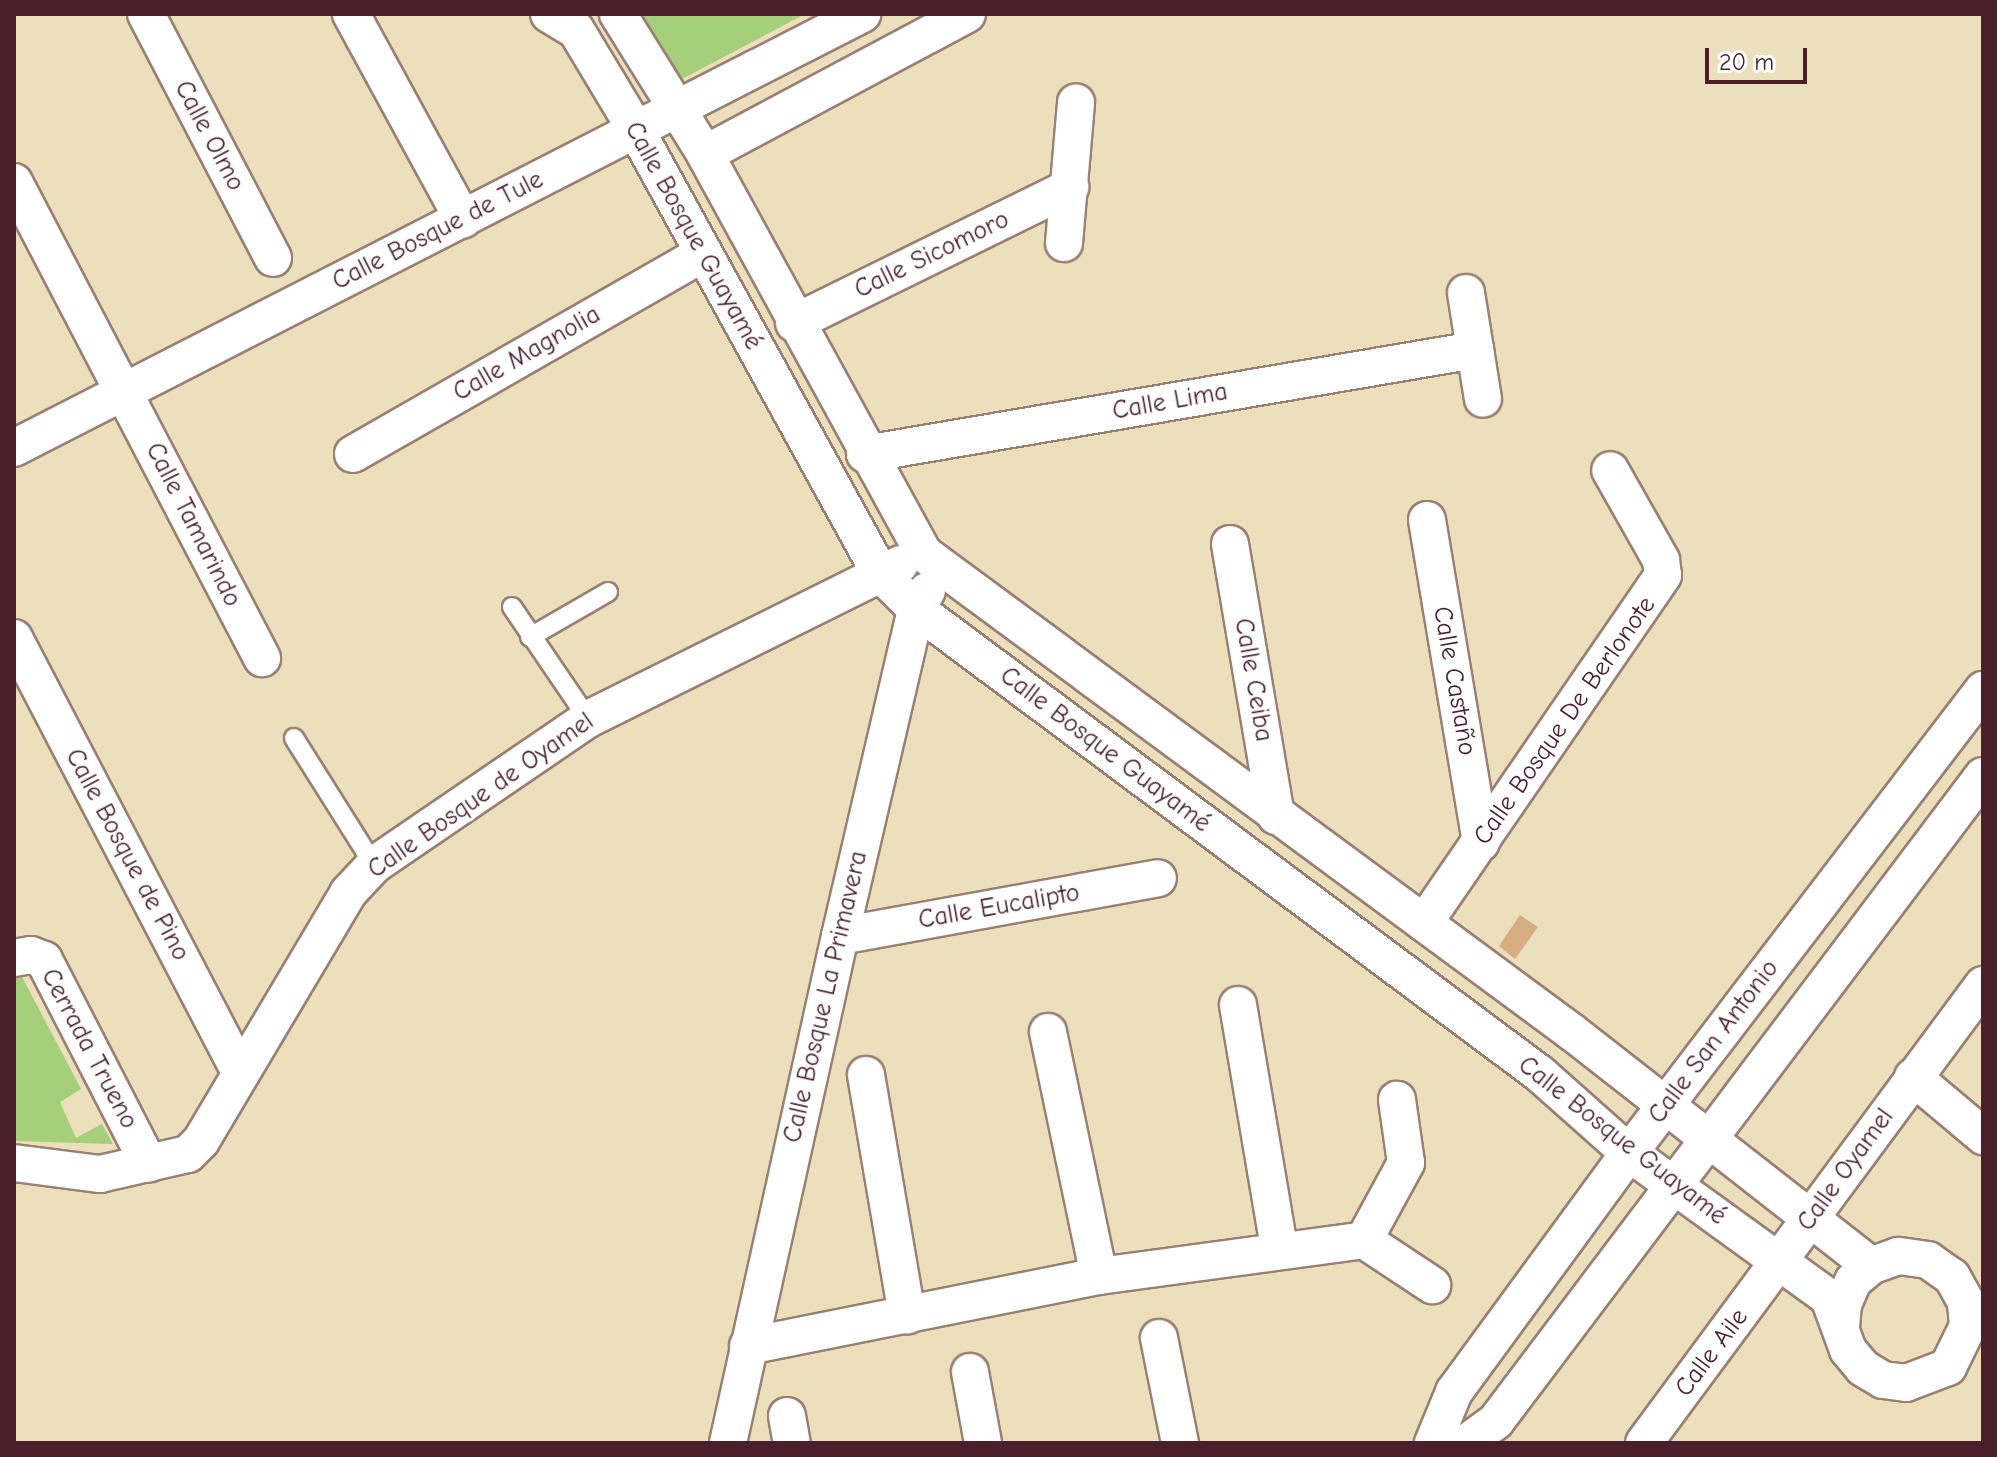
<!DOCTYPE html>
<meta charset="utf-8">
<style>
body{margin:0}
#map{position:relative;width:1997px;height:1457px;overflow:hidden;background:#ebdfbc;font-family:"Comic Neue",sans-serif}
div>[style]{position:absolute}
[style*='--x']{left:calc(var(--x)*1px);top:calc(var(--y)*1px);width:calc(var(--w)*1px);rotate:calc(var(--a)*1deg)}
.green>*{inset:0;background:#a5cf7b}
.building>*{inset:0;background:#d7ae81}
.roads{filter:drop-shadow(2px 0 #9a7f74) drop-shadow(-2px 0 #9a7f74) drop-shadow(0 2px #9a7f74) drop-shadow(0 -2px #9a7f74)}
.service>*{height:18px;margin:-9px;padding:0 9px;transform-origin:9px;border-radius:9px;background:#fff}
.minor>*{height:36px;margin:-18px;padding:0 18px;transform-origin:18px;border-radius:18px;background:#fff}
span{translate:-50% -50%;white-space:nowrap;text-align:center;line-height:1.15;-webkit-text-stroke:6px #fff;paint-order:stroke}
.street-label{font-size:26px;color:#4a1f2b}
.frame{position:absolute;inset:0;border:16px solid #4a1f2b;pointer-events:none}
.scale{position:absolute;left:1705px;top:48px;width:102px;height:36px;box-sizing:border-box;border:4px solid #4a1f2b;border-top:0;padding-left:10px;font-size:24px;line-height:28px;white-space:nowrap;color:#4a1f2b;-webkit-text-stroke:6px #fff;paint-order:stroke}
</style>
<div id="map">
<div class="green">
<div style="clip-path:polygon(638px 14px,805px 14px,682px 79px)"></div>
<div style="clip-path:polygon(21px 975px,81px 1089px,60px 1102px,76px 1138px,102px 1124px,113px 1144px,14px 1141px,14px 978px)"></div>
</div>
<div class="building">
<div style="clip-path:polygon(1520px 915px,1538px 927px,1515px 959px,1499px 946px)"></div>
</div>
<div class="roads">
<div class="service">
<div style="--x:512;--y:607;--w:135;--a:55.8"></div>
<div style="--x:530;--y:637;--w:90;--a:-30"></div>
<div style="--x:294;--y:738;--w:150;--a:57.8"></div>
</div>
<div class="minor">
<div style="--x:146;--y:14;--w:275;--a:62.5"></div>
<div style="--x:351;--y:14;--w:234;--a:61.4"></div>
<div style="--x:549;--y:14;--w:31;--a:31"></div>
<div style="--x:576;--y:30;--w:117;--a:59"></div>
<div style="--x:636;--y:130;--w:506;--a:61.15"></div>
<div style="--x:880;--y:573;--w:51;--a:45"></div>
<div style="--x:916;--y:609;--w:778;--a:36.69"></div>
<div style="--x:1540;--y:1074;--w:119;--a:41.6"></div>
<div style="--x:1629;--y:1153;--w:247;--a:35.9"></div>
<div style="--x:1829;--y:1298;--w:55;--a:69.9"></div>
<div style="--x:1848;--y:1350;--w:23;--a:50"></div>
<div style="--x:1863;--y:1368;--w:23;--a:31"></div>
<div style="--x:1883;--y:1380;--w:23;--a:7"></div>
<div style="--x:1906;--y:1383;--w:45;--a:-20.9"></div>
<div style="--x:1948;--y:1367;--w:46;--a:-64"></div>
<div style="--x:1968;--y:1326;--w:24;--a:-95"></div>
<div style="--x:1966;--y:1302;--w:29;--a:-119"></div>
<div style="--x:1952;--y:1277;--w:29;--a:-145"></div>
<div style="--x:1928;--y:1260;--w:30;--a:-172"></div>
<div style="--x:1898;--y:1256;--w:29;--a:160"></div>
<div style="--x:1871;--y:1266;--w:23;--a:140"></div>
<div style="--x:1853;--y:1281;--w:25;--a:113"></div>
<div style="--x:1843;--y:1304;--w:24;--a:95"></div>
<div style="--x:618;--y:14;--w:165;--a:58.1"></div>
<div style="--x:705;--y:154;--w:455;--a:61.3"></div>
<div style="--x:923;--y:553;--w:808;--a:36.44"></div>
<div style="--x:1573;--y:1033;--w:378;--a:38"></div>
<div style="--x:705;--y:154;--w:297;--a:-28.1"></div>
<div style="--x:14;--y:182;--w:537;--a:62.48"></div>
<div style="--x:1064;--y:243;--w:141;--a:-85.1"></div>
<div style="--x:1466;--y:293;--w:107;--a:80.9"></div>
<div style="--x:794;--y:323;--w:308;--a:-26.2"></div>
<div style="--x:14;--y:448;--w:953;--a:-27.1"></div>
<div style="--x:353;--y:454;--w:401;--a:-29.8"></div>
<div style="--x:865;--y:454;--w:619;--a:-9.68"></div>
<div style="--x:1427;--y:520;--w:327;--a:80.5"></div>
<div style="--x:1230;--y:544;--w:276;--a:80.4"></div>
<div style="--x:14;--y:638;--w:489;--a:62.5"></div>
<div style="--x:1424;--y:923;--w:422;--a:-55.5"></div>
<div style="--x:1663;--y:575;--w:15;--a:-98"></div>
<div style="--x:1661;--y:560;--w:103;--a:-119.5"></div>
<div style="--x:840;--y:936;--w:323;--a:-10.3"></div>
<div style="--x:14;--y:958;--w:17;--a:-10"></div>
<div style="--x:31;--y:955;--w:14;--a:21"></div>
<div style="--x:44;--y:960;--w:229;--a:62.8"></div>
<div style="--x:1238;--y:1005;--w:246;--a:80.4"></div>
<div style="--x:1048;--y:1032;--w:249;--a:78.2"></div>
<div style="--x:866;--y:1075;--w:244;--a:80.3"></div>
<div style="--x:1913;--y:1077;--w:92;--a:40.1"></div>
<div style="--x:14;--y:1163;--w:87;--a:7.3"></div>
<div style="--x:100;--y:1174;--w:90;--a:-12.8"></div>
<div style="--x:188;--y:1154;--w:18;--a:-45"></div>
<div style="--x:201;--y:1141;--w:288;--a:-59.3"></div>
<div style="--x:348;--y:893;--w:38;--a:-47"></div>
<div style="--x:374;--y:865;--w:259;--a:-34.3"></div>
<div style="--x:588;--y:719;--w:348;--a:-26.4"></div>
<div style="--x:1364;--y:1240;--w:88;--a:-61.4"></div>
<div style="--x:1406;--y:1163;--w:64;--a:-98.1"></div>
<div style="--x:1159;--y:1338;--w:107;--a:78.7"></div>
<div style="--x:748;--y:1346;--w:358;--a:-11.3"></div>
<div style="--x:1099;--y:1276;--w:267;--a:-7.7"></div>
<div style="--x:1364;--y:1240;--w:82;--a:33.5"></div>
<div style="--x:970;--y:1372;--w:72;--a:79.6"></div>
<div style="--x:787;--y:1416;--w:27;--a:80"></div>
<div style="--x:728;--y:1443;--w:519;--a:-77.54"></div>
<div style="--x:840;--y:936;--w:336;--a:-76.9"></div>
<div style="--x:916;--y:609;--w:21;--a:-59"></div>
<div style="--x:1433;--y:1443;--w:55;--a:-67.6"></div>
<div style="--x:1454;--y:1392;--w:296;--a:-53.8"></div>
<div style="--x:1629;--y:1153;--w:583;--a:-52.6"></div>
<div style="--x:1466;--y:1443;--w:37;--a:-36"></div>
<div style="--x:1496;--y:1421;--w:808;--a:-52.95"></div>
<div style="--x:1644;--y:1443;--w:570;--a:-53.49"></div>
</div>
</div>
<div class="street-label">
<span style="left:209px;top:136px;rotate:62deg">Calle Olmo</span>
<span style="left:438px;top:231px;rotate:-27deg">Calle Bosque de Tule</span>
<span style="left:693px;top:236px;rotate:61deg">Calle Bosque Guayamé</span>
<span style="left:932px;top:255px;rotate:-26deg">Calle Sicomoro</span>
<span style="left:527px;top:354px;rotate:-30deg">Calle Magnolia</span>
<span style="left:1170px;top:402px;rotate:-10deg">Calle Lima</span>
<span style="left:193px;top:525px;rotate:63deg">Calle Tamarindo</span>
<span style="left:1253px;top:680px;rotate:80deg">Calle Ceiba</span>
<span style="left:1454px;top:681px;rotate:80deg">Calle Castaño</span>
<span style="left:1565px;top:721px;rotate:-55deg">Calle Bosque De Berlonote</span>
<span style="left:1105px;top:750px;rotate:37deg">Calle Bosque Guayamé</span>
<span style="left:481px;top:796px;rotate:-35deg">Calle Bosque de Oyamel</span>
<span style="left:127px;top:855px;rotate:62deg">Calle Bosque de Pino</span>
<span style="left:999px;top:907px;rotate:-10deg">Calle Eucalipto</span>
<span style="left:826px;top:997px;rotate:-77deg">Calle Bosque La Primavera</span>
<span style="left:1714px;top:1042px;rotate:-53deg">Calle San Antonio</span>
<span style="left:89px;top:1049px;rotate:62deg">Cerrada Trueno</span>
<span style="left:1622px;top:1141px;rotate:38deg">Calle Bosque Guayamé</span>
<span style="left:1846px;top:1170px;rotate:-54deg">Calle Oyamel</span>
<span style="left:1712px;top:1353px;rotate:-53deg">Calle Aile</span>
</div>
<div class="frame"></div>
<div class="scale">20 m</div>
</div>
